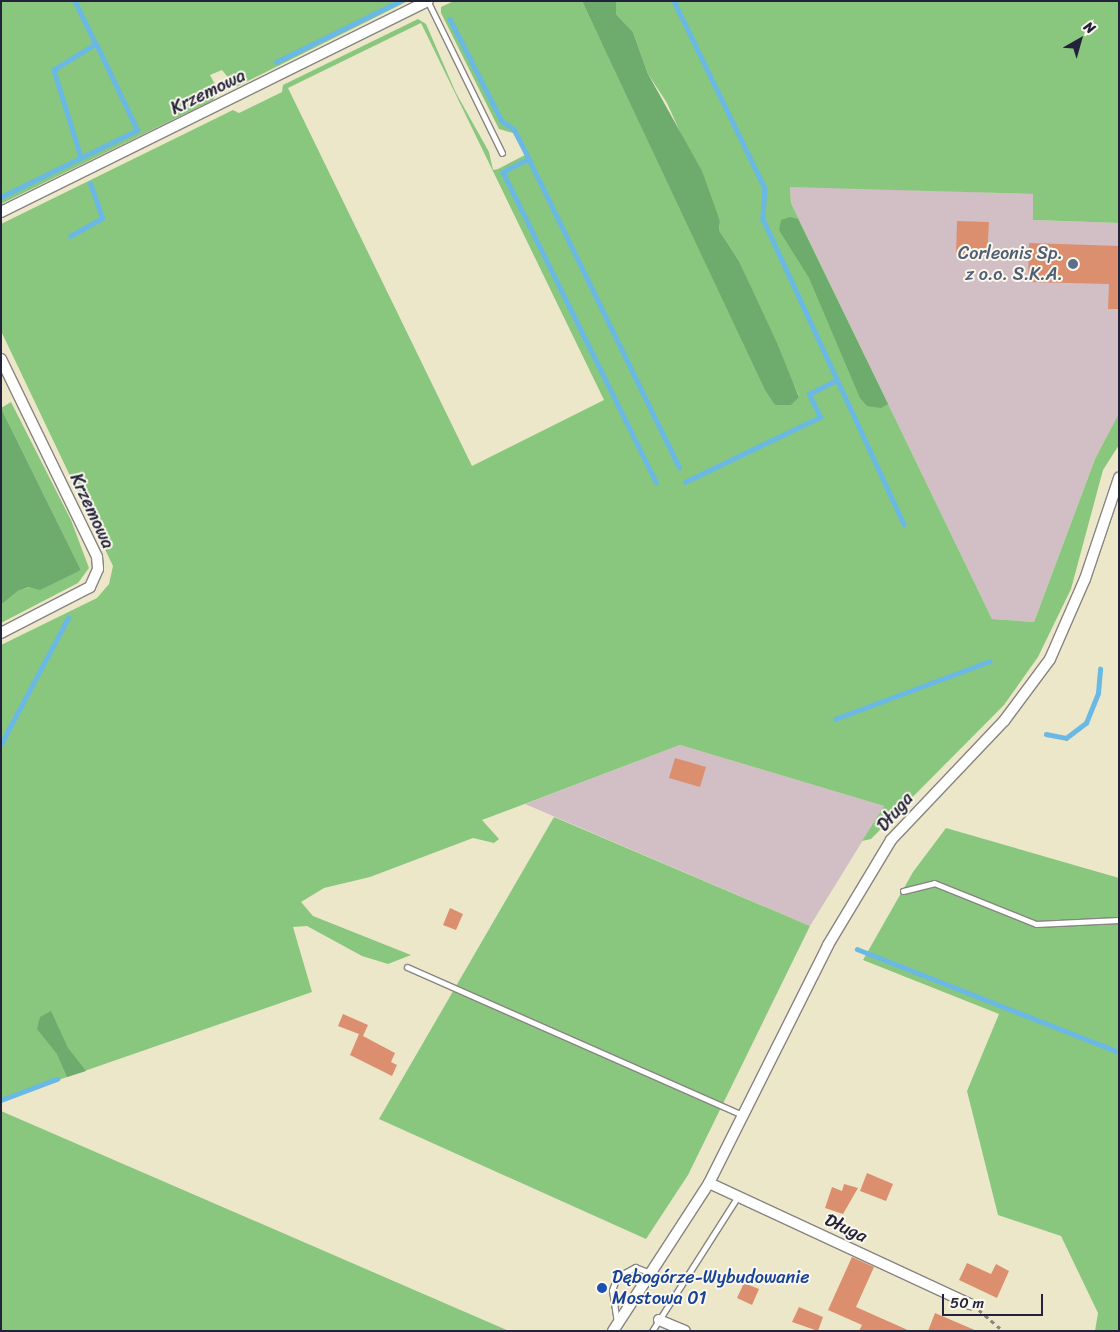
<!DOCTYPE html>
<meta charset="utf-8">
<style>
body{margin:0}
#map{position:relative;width:1120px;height:1332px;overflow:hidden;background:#ede7ca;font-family:Sriracha,sans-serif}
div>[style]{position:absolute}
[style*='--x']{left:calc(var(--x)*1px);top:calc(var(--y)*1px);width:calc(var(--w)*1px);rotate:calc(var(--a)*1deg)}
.industrial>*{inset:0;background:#d2bec5}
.green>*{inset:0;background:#89c77e}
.forest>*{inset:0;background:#6eac6d}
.stream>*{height:4.5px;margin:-2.25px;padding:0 2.25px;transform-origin:2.25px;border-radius:2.25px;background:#6ab8e4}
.building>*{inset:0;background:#dc8f6e}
.path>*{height:2.5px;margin-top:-1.25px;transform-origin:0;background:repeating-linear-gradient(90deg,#888482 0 4px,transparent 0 8px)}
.roads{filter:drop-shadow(1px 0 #888482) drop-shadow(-1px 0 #888482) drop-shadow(0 1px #888482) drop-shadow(0 -1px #888482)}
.lane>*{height:5px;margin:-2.5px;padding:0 2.5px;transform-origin:2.5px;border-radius:2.5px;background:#fff}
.street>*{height:10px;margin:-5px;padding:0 5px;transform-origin:5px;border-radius:5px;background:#fff}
.dots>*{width:14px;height:14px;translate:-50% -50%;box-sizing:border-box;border:2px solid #fbf7ec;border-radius:50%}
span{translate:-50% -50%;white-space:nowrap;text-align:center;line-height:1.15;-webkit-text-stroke:4px #fbf7ec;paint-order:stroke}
.street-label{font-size:18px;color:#22223b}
.service-label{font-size:18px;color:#4e5e75}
.right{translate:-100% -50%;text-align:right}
.transit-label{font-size:18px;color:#164399}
.left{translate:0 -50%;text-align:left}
.frame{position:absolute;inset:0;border:2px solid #22223b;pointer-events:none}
.north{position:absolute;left:1055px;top:15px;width:50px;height:50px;-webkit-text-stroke:4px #fbf7ec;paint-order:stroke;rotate:38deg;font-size:14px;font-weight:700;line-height:20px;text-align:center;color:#22223b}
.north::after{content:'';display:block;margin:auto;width:18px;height:22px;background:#22223b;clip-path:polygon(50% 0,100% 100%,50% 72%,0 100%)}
.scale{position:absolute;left:942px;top:1294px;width:101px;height:22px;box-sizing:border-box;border:2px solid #22223b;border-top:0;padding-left:6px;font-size:15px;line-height:18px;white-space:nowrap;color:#22223b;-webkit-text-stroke:4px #fbf7ec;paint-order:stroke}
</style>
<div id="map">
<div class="industrial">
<div style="clip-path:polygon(790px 186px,1033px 194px,1033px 220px,1119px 223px,1119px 413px,1095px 459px,1034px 622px,992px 619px,791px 203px)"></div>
<div style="clip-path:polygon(680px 745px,884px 806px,810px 926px,525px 804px)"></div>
</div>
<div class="green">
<div style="clip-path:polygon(1px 1px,408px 1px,236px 87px,222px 70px,210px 75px,218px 90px,213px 100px,1px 204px)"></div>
<div style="clip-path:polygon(evenodd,454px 1px,582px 1px,775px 405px,799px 396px,739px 261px,719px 230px,720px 221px,667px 103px,648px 74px,633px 32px,616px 14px,616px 1px,1119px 1px,1119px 223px,1033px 220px,1033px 194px,790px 187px,791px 203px,992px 619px,1034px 622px,1095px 459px,1119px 413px,1119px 445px,1103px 470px,1071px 589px,1038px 657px,1004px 705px,871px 839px,862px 841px,884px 806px,680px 745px,482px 820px,499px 839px,494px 843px,473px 838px,370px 877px,324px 888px,301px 902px,313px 916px,411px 955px,388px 964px,362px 956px,307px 926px,293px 927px,312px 992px,1px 1100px,1px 645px,97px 598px,109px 584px,113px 566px,1px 331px,1px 224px,233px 110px,239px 113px,282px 92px,283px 85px,418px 19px,426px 24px,456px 93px,489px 152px,493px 170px,498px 169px,525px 155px,513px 133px,499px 129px,441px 13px,441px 7px,454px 1px,421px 23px,604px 400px,472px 466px,288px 88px,421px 23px)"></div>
<div style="clip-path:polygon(11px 402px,71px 520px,89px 568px,78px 583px,1px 623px,1px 605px,18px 591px,81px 570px,1px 408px)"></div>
<div style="clip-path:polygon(554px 817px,810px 926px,688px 1175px,646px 1239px,379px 1119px)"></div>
<div style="clip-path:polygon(946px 828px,1119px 878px,1119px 1331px,1095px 1331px,1098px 1313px,1061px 1236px,998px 1215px,967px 1091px,999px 1014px,863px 960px,913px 872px)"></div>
<div style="clip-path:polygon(1px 1111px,509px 1331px,1px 1331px)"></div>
</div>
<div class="forest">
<div style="clip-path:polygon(582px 1px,616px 1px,616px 14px,633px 32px,648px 74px,702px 171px,720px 221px,719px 230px,739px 261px,777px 343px,799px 397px,791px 405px,775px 405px,765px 390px)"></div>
<div style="clip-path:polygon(790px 217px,798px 219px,888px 404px,881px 408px,867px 406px,860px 398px,809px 278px,779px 230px,781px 220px)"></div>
<div style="clip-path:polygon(1px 408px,81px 570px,40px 590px,29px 587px,18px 591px,1px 605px)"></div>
<div style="clip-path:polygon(51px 1011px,68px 1048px,86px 1071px,67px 1077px,57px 1054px,37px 1029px,40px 1017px)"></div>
</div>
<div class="stream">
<div style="--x:75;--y:1;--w:48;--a:64"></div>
<div style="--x:96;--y:44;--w:49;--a:148.2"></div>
<div style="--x:54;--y:70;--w:91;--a:72.8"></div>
<div style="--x:674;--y:1;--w:208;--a:64.1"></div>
<div style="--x:765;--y:188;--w:31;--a:94"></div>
<div style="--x:763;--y:219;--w:336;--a:65.2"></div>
<div style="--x:450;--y:19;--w:114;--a:63"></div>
<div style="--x:502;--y:121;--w:14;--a:34"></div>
<div style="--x:514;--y:129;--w:34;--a:63"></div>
<div style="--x:529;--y:159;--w:29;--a:153"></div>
<div style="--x:503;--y:172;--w:346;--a:63.7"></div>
<div style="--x:276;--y:62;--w:138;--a:-26.2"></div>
<div style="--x:529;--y:159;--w:343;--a:64"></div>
<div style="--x:1;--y:197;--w:152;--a:-26.2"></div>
<div style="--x:137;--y:130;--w:95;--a:-115.5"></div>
<div style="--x:70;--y:236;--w:37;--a:-29"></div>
<div style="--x:102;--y:218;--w:36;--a:-109"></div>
<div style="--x:685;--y:482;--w:150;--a:-25.7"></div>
<div style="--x:820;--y:417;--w:25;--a:-116"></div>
<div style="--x:809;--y:394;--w:31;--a:-27"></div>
<div style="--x:835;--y:719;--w:165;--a:-20.5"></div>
<div style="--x:1046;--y:734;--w:20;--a:11"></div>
<div style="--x:1066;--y:738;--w:25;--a:-37"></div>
<div style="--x:1086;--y:723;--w:32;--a:-68"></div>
<div style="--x:1098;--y:693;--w:24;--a:-85"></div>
<div style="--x:1;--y:744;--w:143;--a:-62"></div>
<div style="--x:857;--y:949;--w:282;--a:21.5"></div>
<div style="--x:1;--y:1100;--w:60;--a:-20.6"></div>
</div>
<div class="building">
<div style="clip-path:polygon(957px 221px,989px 222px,987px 256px,956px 255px)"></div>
<div style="clip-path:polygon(1029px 243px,1119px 246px,1119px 309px,1108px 309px,1109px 284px,1028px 282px)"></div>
<div style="clip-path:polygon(675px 758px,706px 767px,700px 787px,669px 778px)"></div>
<div style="clip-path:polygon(450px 908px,463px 914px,456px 930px,443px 925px)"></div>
<div style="clip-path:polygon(343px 1014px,368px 1025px,363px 1036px,395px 1053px,391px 1062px,397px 1065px,392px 1076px,350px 1055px,359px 1034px,338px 1026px)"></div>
<div style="clip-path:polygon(867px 1173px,893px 1184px,886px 1201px,860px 1191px)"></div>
<div style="clip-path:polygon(844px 1184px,858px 1188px,843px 1214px,825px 1208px,832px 1187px,842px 1191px)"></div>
<div style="clip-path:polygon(852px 1257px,874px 1267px,856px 1307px,910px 1331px,859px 1331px,862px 1325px,828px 1310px)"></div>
<div style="clip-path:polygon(967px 1263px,991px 1274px,996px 1264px,1009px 1271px,997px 1298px,959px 1280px)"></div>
<div style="clip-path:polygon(744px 1283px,759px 1289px,752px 1305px,737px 1298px)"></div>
<div style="clip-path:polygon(799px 1307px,823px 1317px,818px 1331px,792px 1322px)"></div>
<div style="clip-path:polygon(935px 1313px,977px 1331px,928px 1331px)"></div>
</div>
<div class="path">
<div style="--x:979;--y:1310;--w:32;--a:41"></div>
</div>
<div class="roads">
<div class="lane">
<div style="--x:428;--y:2;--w:168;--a:63.9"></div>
<div style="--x:903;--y:891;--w:32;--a:-14"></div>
<div style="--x:934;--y:883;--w:110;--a:21.9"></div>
<div style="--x:1036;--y:924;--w:83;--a:-2.8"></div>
<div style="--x:407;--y:967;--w:366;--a:23.8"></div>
<div style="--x:617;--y:1322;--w:32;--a:-99"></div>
<div style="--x:612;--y:1290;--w:14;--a:-69"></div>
<div style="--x:617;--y:1277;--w:21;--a:-29"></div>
<div style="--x:635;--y:1267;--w:14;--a:21"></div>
<div style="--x:652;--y:1331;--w:160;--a:-57.5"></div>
</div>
<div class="street">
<div style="--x:1;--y:212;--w:476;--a:-26.3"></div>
<div style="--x:1;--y:359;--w:220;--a:64.1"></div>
<div style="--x:97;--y:557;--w:12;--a:85"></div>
<div style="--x:98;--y:569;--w:20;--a:114"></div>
<div style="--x:90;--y:587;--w:100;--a:152.7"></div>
<div style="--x:709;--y:1183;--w:288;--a:24.9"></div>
<div style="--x:659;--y:1320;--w:28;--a:23"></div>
<div style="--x:613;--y:1331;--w:176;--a:-57"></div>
<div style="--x:709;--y:1183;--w:266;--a:-63.4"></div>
<div style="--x:828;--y:945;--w:122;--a:-59"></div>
<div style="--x:891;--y:840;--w:164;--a:-46.5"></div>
<div style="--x:1004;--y:721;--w:77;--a:-53.4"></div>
<div style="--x:1050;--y:659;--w:87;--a:-66.4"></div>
<div style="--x:1085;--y:579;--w:107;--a:-71.4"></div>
</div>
</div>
<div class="dots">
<div style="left:1073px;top:264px;background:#5c6f8a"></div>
<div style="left:602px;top:1288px;background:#1a4fb4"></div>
</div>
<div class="street-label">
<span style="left:208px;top:92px;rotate:-26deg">Krzemowa</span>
<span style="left:92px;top:511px;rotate:65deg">Krzemowa</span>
<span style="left:895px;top:812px;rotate:-49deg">Długa</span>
<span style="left:846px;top:1228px;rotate:25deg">Długa</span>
</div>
<div class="service-label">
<span class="right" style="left:1063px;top:264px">Corleonis Sp.<br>z o.o. S.K.A.</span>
</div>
<div class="transit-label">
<span class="left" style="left:612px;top:1288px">Dębogórze-Wybudowanie<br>Mostowa 01</span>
</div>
<div class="frame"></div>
<div class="north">N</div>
<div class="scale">50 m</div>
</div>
